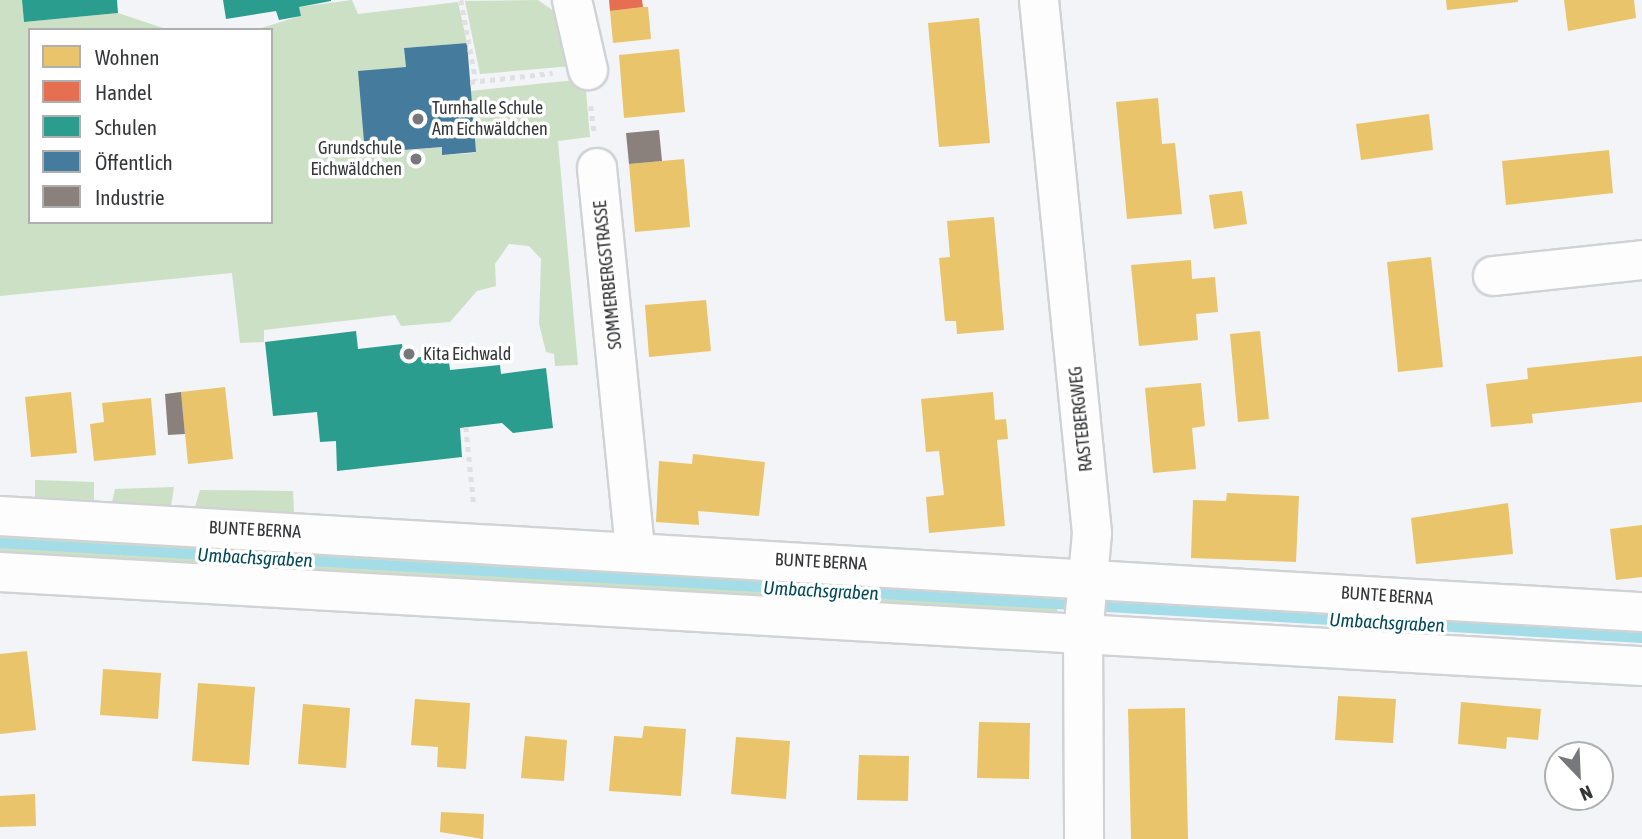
<!DOCTYPE html>
<meta charset="utf-8">
<style>
body{margin:0}
#map{position:relative;width:1642px;height:839px;overflow:hidden;background:#f2f4f7;font-family:"Asap Condensed",sans-serif}
div>[style]{position:absolute}
[style*='--x']{left:calc(var(--x)*1px);top:calc(var(--y)*1px);width:calc(var(--w)*1px);rotate:calc(var(--a)*1deg)}
.green>*{inset:0;background:#cce0c5}
.homes>*{inset:0;background:#e9c46a}
.shops>*{inset:0;background:#e76f51}
.schools>*{inset:0;background:#2a9d8f}
.public>*{inset:0;background:#457b9d}
.industry>*{inset:0;background:#8a817c}
.stream>*{height:10px;margin:-5px;padding:0 5px;transform-origin:5px;border-radius:5px;background:#a4dce8}
.path>*{height:4.5px;margin-top:-2.25px;transform-origin:0;background:repeating-linear-gradient(90deg,#dfe0e1 0 5px,transparent 0 10px)}
.roads{filter:drop-shadow(2px 0 #d0d2d4) drop-shadow(-2px 0 #d0d2d4) drop-shadow(0 2px #d0d2d4) drop-shadow(0 -2px #d0d2d4)}
.minor>*{height:38px;margin:-19px;padding:0 19px;transform-origin:19px;border-radius:19px;background:#fdfdfe}
.dots>*{width:19px;height:19px;translate:-50% -50%;box-sizing:border-box;border:4px solid #fff;border-radius:50%}
span{translate:-50% -50%;white-space:nowrap;text-align:center;line-height:1.15;-webkit-text-stroke:7px #fff;paint-order:stroke}
.poi-label{font-size:18px;color:#353638}
.left{translate:0 -50%;text-align:left}
.right{translate:-100% -50%;text-align:right}
.street-label{font-size:18px;color:#353638}
.water-label{font-size:19px;color:#004a57;font-style:italic}
.legend{position:absolute;left:28px;top:28px;width:245px;height:196px;box-sizing:border-box;background:#fff;border:2px solid #aeafaf;margin:0;padding:9px 12px;list-style:none;font-size:21px;color:#353638}
.legend li{display:flex;align-items:center;gap:14px;height:35px}
.legend b{width:35px;border:2px solid #aeafaf}
.north{position:absolute;left:1544px;top:741px;width:70px;height:70px;box-sizing:border-box;background:#fff;border:2px solid #aeafaf;border-radius:50%;rotate:157deg;font-size:19px;font-weight:700;line-height:28px;text-align:center;color:#353638}
.north::after{content:'';display:block;margin:auto;width:24px;height:32px;background:#77787b;clip-path:polygon(50% 0,100% 100%,50% 72%,0 100%)}
</style>
<div id="map">
<div class="green">
<div style="clip-path:polygon(0 0,22px 0,24px 22px,118px 13px,169px 30px,30px 30px,30px 222px,271px 222px,271px 30px,255px 30px,300px 16px,299px 7px,352px 0,358px 14px,458px 2px,467px 43px,404px 48px,406px 67px,366px 153px,442px 147px,443px 155px,475px 153px,470px 91px,585px 79px,590px 137px,558px 141px,578px 365px,555px 366px,554px 354px,546px 352px,539px 324px,541px 259px,529px 246px,509px 244px,495px 264px,496px 286px,477px 291px,450px 322px,401px 326px,395px 315px,264px 330px,264px 342px,240px 343px,232px 273px,0 296px)"></div>
<div style="clip-path:polygon(538px 0,561px 16px,584px 65px,480px 74px,465px 1px)"></div>
<div style="clip-path:polygon(35px 480px,94px 482px,94px 500px,35px 498px)"></div>
<div style="clip-path:polygon(174px 487px,171px 506px,112px 502px,115px 489px)"></div>
<div style="clip-path:polygon(200px 490px,293px 491px,294px 513px,195px 507px)"></div>
<div style="clip-path:polygon(0 523px,1058px 590px,1057px 616px,0 559px)"></div>
</div>
<div class="homes">
<div style="clip-path:polygon(1446px 0,1518px 0,1518px 2px,1447px 10px)"></div>
<div style="clip-path:polygon(1564px 0,1634px 0,1636px 18px,1568px 31px)"></div>
<div style="clip-path:polygon(643px 7px,648px 7px,651px 39px,613px 43px,610px 11px)"></div>
<div style="clip-path:polygon(979px 18px,990px 143px,939px 147px,928px 23px)"></div>
<div style="clip-path:polygon(679px 49px,685px 112px,624px 118px,619px 55px)"></div>
<div style="clip-path:polygon(1158px 98px,1162px 144px,1175px 143px,1182px 214px,1127px 219px,1116px 102px)"></div>
<div style="clip-path:polygon(1429px 114px,1433px 150px,1361px 160px,1356px 124px)"></div>
<div style="clip-path:polygon(1609px 150px,1613px 193px,1506px 205px,1502px 161px)"></div>
<div style="clip-path:polygon(684px 159px,690px 227px,635px 232px,629px 164px)"></div>
<div style="clip-path:polygon(1242px 191px,1247px 224px,1214px 229px,1209px 195px)"></div>
<div style="clip-path:polygon(994px 217px,1004px 330px,957px 334px,956px 321px,945px 321px,939px 258px,950px 257px,947px 221px)"></div>
<div style="clip-path:polygon(1431px 257px,1443px 367px,1398px 372px,1387px 262px)"></div>
<div style="clip-path:polygon(1191px 260px,1192px 279px,1215px 277px,1218px 312px,1196px 314px,1198px 340px,1139px 346px,1131px 265px)"></div>
<div style="clip-path:polygon(706px 300px,711px 351px,649px 357px,645px 305px)"></div>
<div style="clip-path:polygon(1260px 331px,1269px 419px,1238px 422px,1230px 334px)"></div>
<div style="clip-path:polygon(1642px 356px,1642px 402px,1532px 414px,1533px 423px,1491px 427px,1486px 384px,1528px 379px,1527px 368px)"></div>
<div style="clip-path:polygon(1201px 383px,1205px 426px,1192px 428px,1196px 469px,1153px 473px,1145px 388px)"></div>
<div style="clip-path:polygon(225px 387px,233px 459px,188px 464px,181px 392px)"></div>
<div style="clip-path:polygon(71px 392px,77px 453px,31px 457px,25px 397px)"></div>
<div style="clip-path:polygon(993px 392px,995px 420px,1006px 419px,1008px 439px,997px 440px,1005px 526px,929px 533px,926px 497px,944px 495px,939px 451px,926px 452px,921px 399px)"></div>
<div style="clip-path:polygon(151px 398px,156px 455px,94px 461px,90px 424px,104px 422px,102px 403px)"></div>
<div style="clip-path:polygon(693px 454px,765px 462px,759px 516px,698px 511px,699px 525px,656px 522px,659px 461px,692px 464px)"></div>
<div style="clip-path:polygon(1227px 493px,1299px 496px,1296px 562px,1191px 558px,1193px 500px,1226px 501px)"></div>
<div style="clip-path:polygon(1508px 503px,1513px 554px,1416px 564px,1411px 518px)"></div>
<div style="clip-path:polygon(1642px 525px,1642px 577px,1616px 580px,1610px 529px)"></div>
<div style="clip-path:polygon(27px 651px,36px 730px,0 734px,0 654px)"></div>
<div style="clip-path:polygon(103px 669px,161px 673px,158px 719px,100px 715px)"></div>
<div style="clip-path:polygon(198px 683px,255px 687px,249px 765px,192px 761px)"></div>
<div style="clip-path:polygon(1338px 696px,1396px 699px,1393px 743px,1335px 740px)"></div>
<div style="clip-path:polygon(415px 699px,470px 703px,466px 769px,437px 767px,438px 747px,411px 745px)"></div>
<div style="clip-path:polygon(1461px 702px,1541px 709px,1538px 740px,1507px 737px,1506px 749px,1458px 744px)"></div>
<div style="clip-path:polygon(303px 704px,350px 708px,346px 768px,298px 764px)"></div>
<div style="clip-path:polygon(1185px 708px,1188px 839px,1131px 839px,1128px 709px)"></div>
<div style="clip-path:polygon(979px 722px,1030px 723px,1029px 779px,977px 778px)"></div>
<div style="clip-path:polygon(644px 726px,686px 729px,681px 796px,609px 791px,614px 736px,642px 738px)"></div>
<div style="clip-path:polygon(525px 736px,567px 740px,564px 781px,521px 778px)"></div>
<div style="clip-path:polygon(736px 737px,790px 741px,786px 799px,731px 794px)"></div>
<div style="clip-path:polygon(859px 755px,909px 756px,908px 801px,857px 800px)"></div>
<div style="clip-path:polygon(35px 794px,36px 826px,0 827px,0 796px)"></div>
<div style="clip-path:polygon(441px 812px,484px 814px,483px 839px,440px 832px)"></div>
</div>
<div class="shops">
<div style="clip-path:polygon(609px 0,642px 0,643px 7px,610px 11px)"></div>
</div>
<div class="schools">
<div style="clip-path:polygon(22px 0,117px 0,118px 13px,24px 22px)"></div>
<div style="clip-path:polygon(223px 0,331px 0,331px 1px,299px 7px,301px 16px,279px 20px,276px 11px,226px 19px)"></div>
<div style="clip-path:polygon(356px 331px,358px 349px,402px 344px,404px 359px,448px 354px,450px 370px,500px 365px,501px 374px,546px 368px,553px 428px,513px 433px,502px 423px,460px 428px,462px 457px,337px 471px,336px 441px,320px 442px,317px 412px,273px 416px,265px 342px)"></div>
</div>
<div class="public">
<div style="clip-path:polygon(467px 43px,476px 152px,442px 155px,442px 147px,365px 153px,358px 71px,406px 67px,404px 48px)"></div>
</div>
<div class="industry">
<div style="clip-path:polygon(659px 130px,662px 161px,629px 164px,626px 133px)"></div>
<div style="clip-path:polygon(181px 392px,185px 434px,168px 435px,165px 394px)"></div>
</div>
<div class="stream">
<div style="--x:0;--y:543;--w:1645;--a:3.31"></div>
</div>
<div class="path">
<div style="--x:461;--y:0;--w:82;--a:79.5"></div>
<div style="--x:470;--y:82;--w:83;--a:-6.2"></div>
<div style="--x:591;--y:106;--w:26;--a:83"></div>
<div style="--x:466;--y:427;--w:79;--a:84.2"></div>
</div>
<div class="roads">
<div class="minor">
<div style="--x:572;--y:0;--w:72;--a:77.1"></div>
<div style="--x:1039;--y:0;--w:536;--a:84.32"></div>
<div style="--x:1092;--y:533;--w:103;--a:95"></div>
<div style="--x:1083;--y:636;--w:203;--a:89.7"></div>
<div style="--x:597;--y:168;--w:386;--a:84.3"></div>
<div style="--x:1493;--y:276;--w:150;--a:-6.1"></div>
<div style="--x:0;--y:516;--w:1645;--a:3.35"></div>
<div style="--x:0;--y:572;--w:1645;--a:3.28"></div>
</div>
</div>
<div class="dots">
<div style="left:418px;top:119px;background:#77787b"></div>
<div style="left:416px;top:159px;background:#77787b"></div>
<div style="left:409px;top:354px;background:#77787b"></div>
</div>
<div class="poi-label">
<span class="left" style="left:432px;top:119px">Turnhalle Schule<br>Am Eichwäldchen</span>
<span class="right" style="left:402px;top:159px">Grundschule<br>Eichwäldchen</span>
<span class="left" style="left:423px;top:354px">Kita Eichwald</span>
</div>
<div class="street-label">
<span style="left:608px;top:275px;rotate:-96deg">SOMMERBERGSTRASSE</span>
<span style="left:1081px;top:419px;rotate:-96deg">RASTEBERGWEG</span>
<span style="left:255px;top:530px;rotate:3deg">BUNTE BERNA</span>
<span style="left:821px;top:562px;rotate:3deg">BUNTE BERNA</span>
<span style="left:1387px;top:596px;rotate:4deg">BUNTE BERNA</span>
</div>
<div class="water-label">
<span style="left:255px;top:558px;rotate:3deg">Umbachsgraben</span>
<span style="left:821px;top:591px;rotate:3deg">Umbachsgraben</span>
<span style="left:1387px;top:623px;rotate:3deg">Umbachsgraben</span>
</div>
<ul class="legend">
<li><b style="height:19px;background:#e9c46a"></b>Wohnen</li>
<li><b style="height:19px;background:#e76f51"></b>Handel</li>
<li><b style="height:19px;background:#2a9d8f"></b>Schulen</li>
<li><b style="height:19px;background:#457b9d"></b>Öffentlich</li>
<li><b style="height:19px;background:#8a817c"></b>Industrie</li>
</ul>
<div class="north">N</div>
</div>
